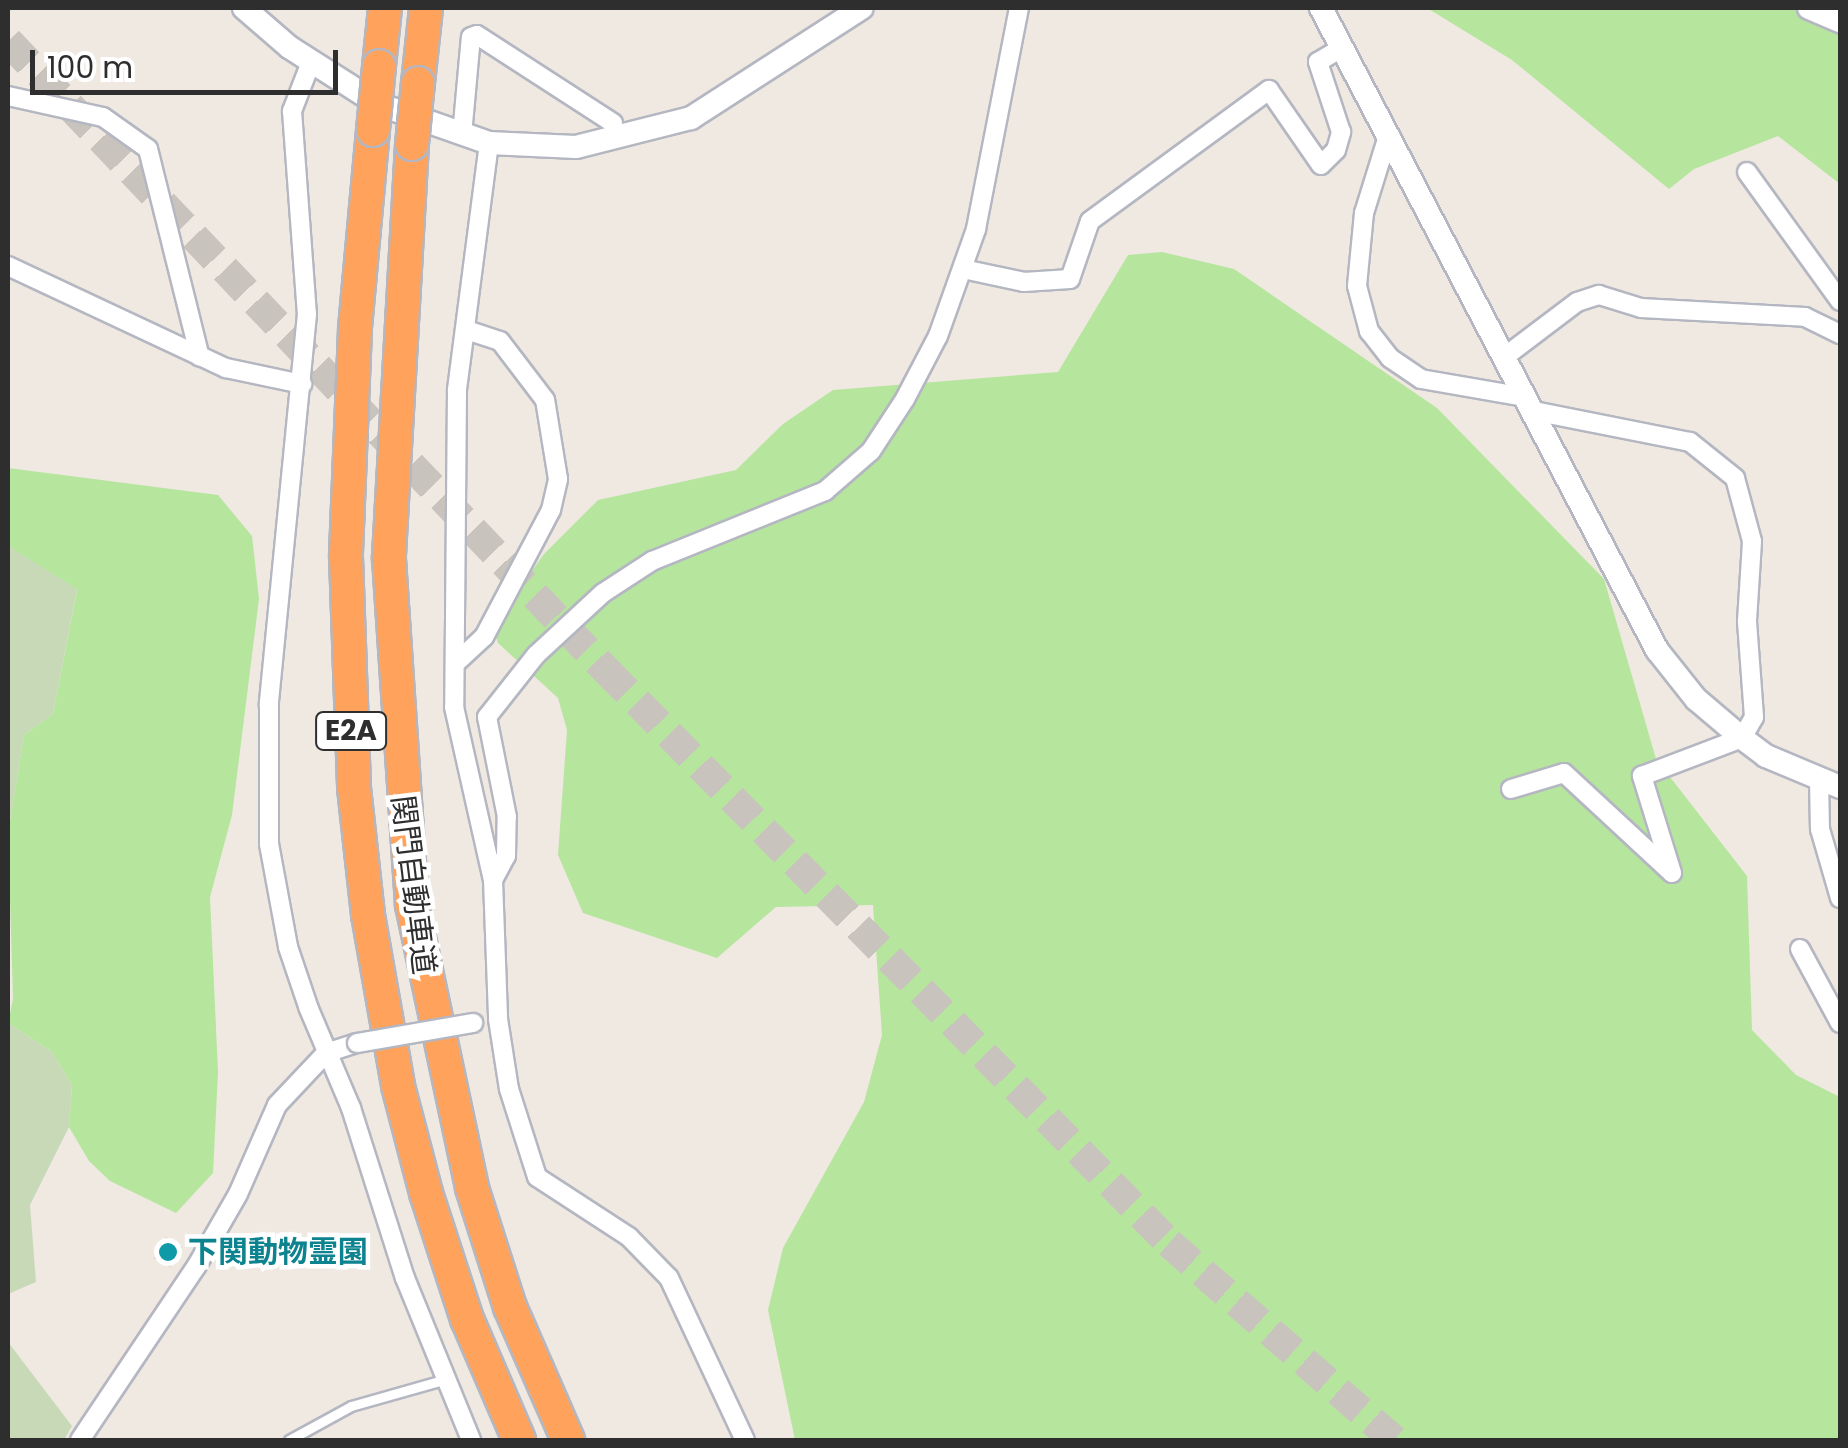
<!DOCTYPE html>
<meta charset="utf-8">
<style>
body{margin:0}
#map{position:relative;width:1848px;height:1448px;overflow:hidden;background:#efe9e1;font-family:Poppins,"Noto Sans JP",sans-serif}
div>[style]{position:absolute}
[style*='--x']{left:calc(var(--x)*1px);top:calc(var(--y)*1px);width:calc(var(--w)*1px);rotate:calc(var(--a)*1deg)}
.green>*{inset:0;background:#b6e59e}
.cemetery>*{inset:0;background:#c8d9b8}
.building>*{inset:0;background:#cbc7bf}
.trunk-tunnel>*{height:30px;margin-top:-15px;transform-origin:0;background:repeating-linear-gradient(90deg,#c8c4bd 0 30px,transparent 0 45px)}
.roads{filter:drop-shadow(2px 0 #b4b7c1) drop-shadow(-2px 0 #b4b7c1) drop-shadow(0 2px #b4b7c1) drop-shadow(0 -2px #b4b7c1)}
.service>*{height:9px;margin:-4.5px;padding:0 4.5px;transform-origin:4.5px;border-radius:4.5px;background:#fff}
.minor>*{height:18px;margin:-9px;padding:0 9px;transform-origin:9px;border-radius:9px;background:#fff}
.tertiary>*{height:22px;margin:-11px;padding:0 11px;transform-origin:11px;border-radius:11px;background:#fff}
.motorway>*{height:32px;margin:-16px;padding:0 16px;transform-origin:16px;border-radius:16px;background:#ffa35c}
.bridges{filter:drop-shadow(2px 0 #b4b7c1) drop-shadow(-2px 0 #b4b7c1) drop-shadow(0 2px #b4b7c1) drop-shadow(0 -2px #b4b7c1)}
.minor-bridge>*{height:18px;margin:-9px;padding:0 9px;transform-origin:9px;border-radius:9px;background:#fff}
.motorway-bridge>*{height:32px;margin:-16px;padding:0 16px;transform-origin:16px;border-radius:16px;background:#ffa35c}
.dots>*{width:28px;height:28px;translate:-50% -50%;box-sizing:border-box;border:5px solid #fff;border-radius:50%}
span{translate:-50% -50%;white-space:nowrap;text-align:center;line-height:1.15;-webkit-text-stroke:9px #fff;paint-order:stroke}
.shield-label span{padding:2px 8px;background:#fff;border:2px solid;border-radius:8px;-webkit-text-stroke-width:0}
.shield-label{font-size:28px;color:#2e2e2e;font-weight:700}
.street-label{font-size:30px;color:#2e2e2e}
.culture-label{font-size:30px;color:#0d838f;font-weight:700}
.left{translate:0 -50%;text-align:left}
.frame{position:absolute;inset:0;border:10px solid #2e2e2e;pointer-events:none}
.scale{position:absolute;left:30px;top:50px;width:308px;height:45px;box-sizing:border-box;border:5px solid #2e2e2e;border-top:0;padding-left:12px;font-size:30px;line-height:35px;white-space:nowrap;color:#2e2e2e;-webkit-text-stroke:8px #fff;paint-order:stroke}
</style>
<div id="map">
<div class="green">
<div style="clip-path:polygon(1427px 8px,1840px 8px,1840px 184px,1778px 136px,1694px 169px,1669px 189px,1512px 60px)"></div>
<div style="clip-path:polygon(1162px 252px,1234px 269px,1437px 408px,1604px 579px,1656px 759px,1747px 876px,1752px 1030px,1796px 1075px,1840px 1097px,1840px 1440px,795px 1440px,768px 1310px,783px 1248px,864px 1102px,882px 1035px,873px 905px,776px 907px,717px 958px,583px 913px,558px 855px,567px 730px,558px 698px,498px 643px,492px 627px,544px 554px,598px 500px,736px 470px,783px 424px,833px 390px,1058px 372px,1128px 255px)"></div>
<div style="clip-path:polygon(8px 468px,218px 495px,252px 536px,259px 599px,232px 815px,210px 897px,218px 1072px,213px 1173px,176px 1213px,110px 1181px,89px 1161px,69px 1127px,72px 1085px,52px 1052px,8px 1023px,13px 999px,8px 833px,24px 735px,53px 714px,77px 590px,8px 546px)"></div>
</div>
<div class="cemetery">
<div style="clip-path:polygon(8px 546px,77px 589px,53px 714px,24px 735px,8px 833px)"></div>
<div style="clip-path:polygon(8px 1023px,52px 1052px,72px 1085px,69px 1127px,30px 1205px,36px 1282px,8px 1294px)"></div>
<div style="clip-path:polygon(8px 1342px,72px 1426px,64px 1440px,8px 1440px)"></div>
</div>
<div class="building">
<div style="clip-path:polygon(166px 1237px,182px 1247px,170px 1267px,154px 1258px)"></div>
</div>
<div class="trunk-tunnel">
<div style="--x:8;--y:41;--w:868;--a:46.45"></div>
<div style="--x:606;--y:670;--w:803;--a:45.5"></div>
<div style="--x:1169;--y:1243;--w:299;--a:41.2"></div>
</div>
<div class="roads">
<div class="service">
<div style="--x:289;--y:1440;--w:71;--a:-28.7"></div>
<div style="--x:351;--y:1406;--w:96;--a:-15.8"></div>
</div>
<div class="minor">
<div style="--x:311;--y:62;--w:53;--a:111.2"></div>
<div style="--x:292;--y:111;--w:204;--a:85.8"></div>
<div style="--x:307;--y:314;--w:393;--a:95.6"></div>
<div style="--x:269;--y:705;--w:139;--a:90"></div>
<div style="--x:269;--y:844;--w:105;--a:79.5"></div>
<div style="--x:288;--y:947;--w:65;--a:71.3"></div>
<div style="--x:309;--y:1009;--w:108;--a:67"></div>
<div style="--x:351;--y:1108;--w:178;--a:72.4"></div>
<div style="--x:405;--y:1278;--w:175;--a:67.8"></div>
<div style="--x:8;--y:96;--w:97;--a:12.5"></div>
<div style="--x:103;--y:117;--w:55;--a:35.4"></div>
<div style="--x:148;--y:149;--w:214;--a:76"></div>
<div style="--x:462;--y:135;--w:98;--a:-84.8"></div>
<div style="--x:471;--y:37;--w:6;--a:-18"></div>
<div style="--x:477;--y:35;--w:162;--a:32.9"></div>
<div style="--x:1388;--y:136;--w:81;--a:107.3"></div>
<div style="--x:1364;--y:213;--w:73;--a:95.5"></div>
<div style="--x:1357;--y:286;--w:47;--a:75.1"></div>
<div style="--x:1369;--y:331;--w:34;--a:52"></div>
<div style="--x:1390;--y:358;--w:37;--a:34"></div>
<div style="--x:1421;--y:379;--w:106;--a:9.8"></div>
<div style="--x:489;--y:143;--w:249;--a:97.4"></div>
<div style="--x:457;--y:390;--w:317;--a:90.5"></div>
<div style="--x:454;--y:707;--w:177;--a:77.3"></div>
<div style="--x:493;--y:880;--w:139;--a:87.9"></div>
<div style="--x:498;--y:1019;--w:71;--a:81.1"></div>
<div style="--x:509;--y:1089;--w:92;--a:72.3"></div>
<div style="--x:537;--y:1177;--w:110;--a:33.1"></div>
<div style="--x:629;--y:1237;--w:57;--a:45.7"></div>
<div style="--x:669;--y:1278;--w:179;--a:64.9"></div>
<div style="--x:1747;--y:172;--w:159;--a:54.2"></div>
<div style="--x:8;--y:266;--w:241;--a:25.1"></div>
<div style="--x:226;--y:368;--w:78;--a:11.9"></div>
<div style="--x:963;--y:269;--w:62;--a:12"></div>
<div style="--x:1024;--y:282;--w:46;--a:-3.7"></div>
<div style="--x:1070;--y:279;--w:61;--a:-71"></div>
<div style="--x:1090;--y:221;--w:222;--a:-36.2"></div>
<div style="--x:1269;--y:90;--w:91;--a:55.3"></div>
<div style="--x:1321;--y:165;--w:21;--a:-45"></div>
<div style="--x:1336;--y:150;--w:19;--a:-74"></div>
<div style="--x:1341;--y:132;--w:74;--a:-108.2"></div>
<div style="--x:1318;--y:62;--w:27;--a:-31"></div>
<div style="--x:1503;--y:358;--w:93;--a:-37.1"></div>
<div style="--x:1577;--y:302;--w:23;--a:-18"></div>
<div style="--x:1599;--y:295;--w:44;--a:17.2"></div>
<div style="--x:1641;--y:308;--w:164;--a:3.1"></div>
<div style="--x:1805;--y:317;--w:39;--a:26"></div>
<div style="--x:458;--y:661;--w:35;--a:-43"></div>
<div style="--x:484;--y:637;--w:144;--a:-62.2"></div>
<div style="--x:551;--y:510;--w:32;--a:-77"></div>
<div style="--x:558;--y:479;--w:80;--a:-99.3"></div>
<div style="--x:545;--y:400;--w:74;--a:-127.3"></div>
<div style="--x:500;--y:341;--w:35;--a:-162"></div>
<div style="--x:1819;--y:779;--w:50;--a:88.9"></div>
<div style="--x:1820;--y:829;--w:72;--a:73.8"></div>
<div style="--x:1511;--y:789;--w:55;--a:-16.8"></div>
<div style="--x:1564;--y:773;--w:147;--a:42.8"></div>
<div style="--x:1672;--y:873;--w:102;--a:-107.2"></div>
<div style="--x:1642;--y:776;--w:107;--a:-20.8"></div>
<div style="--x:1742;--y:738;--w:24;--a:-60"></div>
<div style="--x:1754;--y:717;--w:96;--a:-94.2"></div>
<div style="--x:1747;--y:621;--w:80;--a:-86.4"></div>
<div style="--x:1752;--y:541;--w:65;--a:-105.1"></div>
<div style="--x:1735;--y:478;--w:58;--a:-141.3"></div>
<div style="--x:1690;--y:442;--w:160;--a:-168.8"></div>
<div style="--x:493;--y:880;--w:27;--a:-62"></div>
<div style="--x:506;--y:856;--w:39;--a:-89"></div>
<div style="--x:507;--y:817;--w:102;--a:-101.3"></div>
<div style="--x:487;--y:717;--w:79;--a:-51.7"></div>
<div style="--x:536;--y:655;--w:91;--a:-42.8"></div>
<div style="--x:603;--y:593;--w:59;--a:-33.1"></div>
<div style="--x:652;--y:561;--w:187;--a:-22"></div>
<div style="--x:825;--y:491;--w:61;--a:-41"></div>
<div style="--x:871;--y:451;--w:62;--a:-56.8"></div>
<div style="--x:905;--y:399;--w:71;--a:-62.4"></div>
<div style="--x:938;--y:336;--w:114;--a:-70.4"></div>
<div style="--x:976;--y:229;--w:225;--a:-79"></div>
<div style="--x:1800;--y:949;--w:84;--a:61.6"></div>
<div style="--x:80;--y:1440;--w:208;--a:-56.2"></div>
<div style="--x:196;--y:1267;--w:84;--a:-60.1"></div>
<div style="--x:238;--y:1194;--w:97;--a:-66.3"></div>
<div style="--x:277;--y:1105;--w:71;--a:-46.7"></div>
<div style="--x:326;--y:1053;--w:33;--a:-18"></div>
</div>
<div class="tertiary">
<div style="--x:244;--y:8;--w:60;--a:40.9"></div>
<div style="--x:289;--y:47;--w:106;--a:32.6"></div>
<div style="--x:378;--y:104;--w:118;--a:19.4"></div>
<div style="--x:489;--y:143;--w:87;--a:2.6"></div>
<div style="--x:576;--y:147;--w:119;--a:-14.2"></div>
<div style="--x:691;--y:118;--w:203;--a:-32.8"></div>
<div style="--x:1321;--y:8;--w:725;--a:62.37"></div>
<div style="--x:1657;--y:650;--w:63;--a:51.5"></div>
<div style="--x:1696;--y:699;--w:60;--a:40.3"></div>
<div style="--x:1742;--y:738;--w:30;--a:37"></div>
<div style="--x:1766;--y:756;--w:80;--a:22.7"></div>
<div style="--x:1809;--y:8;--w:34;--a:23"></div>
</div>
<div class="motorway">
<div style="--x:379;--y:66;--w:58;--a:-84.1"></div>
<div style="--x:418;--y:83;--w:75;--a:-83.9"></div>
<div style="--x:373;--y:130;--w:200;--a:95.2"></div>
<div style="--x:355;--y:329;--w:228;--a:92.3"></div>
<div style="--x:346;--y:557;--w:231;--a:88"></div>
<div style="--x:354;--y:788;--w:128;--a:83.7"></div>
<div style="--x:368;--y:915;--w:174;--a:80"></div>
<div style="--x:398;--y:1086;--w:111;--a:75.3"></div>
<div style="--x:426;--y:1193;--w:133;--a:72"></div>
<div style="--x:467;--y:1319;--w:132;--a:66.7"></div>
<div style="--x:412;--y:144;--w:416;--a:93.2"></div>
<div style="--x:389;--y:559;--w:347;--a:86.2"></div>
<div style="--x:412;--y:905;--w:289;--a:78"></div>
<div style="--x:472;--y:1188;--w:125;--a:72.3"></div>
<div style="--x:510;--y:1307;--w:145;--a:66.4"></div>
</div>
</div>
<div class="bridges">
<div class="minor-bridge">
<div style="--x:357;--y:1043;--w:118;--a:-9.8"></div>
</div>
<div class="motorway-bridge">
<div style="--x:373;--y:130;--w:64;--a:-84.6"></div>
<div style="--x:412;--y:144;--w:61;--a:-84.4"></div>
</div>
</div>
<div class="dots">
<div style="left:168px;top:1252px;background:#0f9aa8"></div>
</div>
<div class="shield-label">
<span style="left:351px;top:731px">E2A</span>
</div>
<div class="street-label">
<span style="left:413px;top:885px;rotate:83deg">関門自動車道</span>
</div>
<div class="culture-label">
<span class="left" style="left:188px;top:1252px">下関動物霊園</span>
</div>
<div class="frame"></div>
<div class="scale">100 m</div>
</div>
